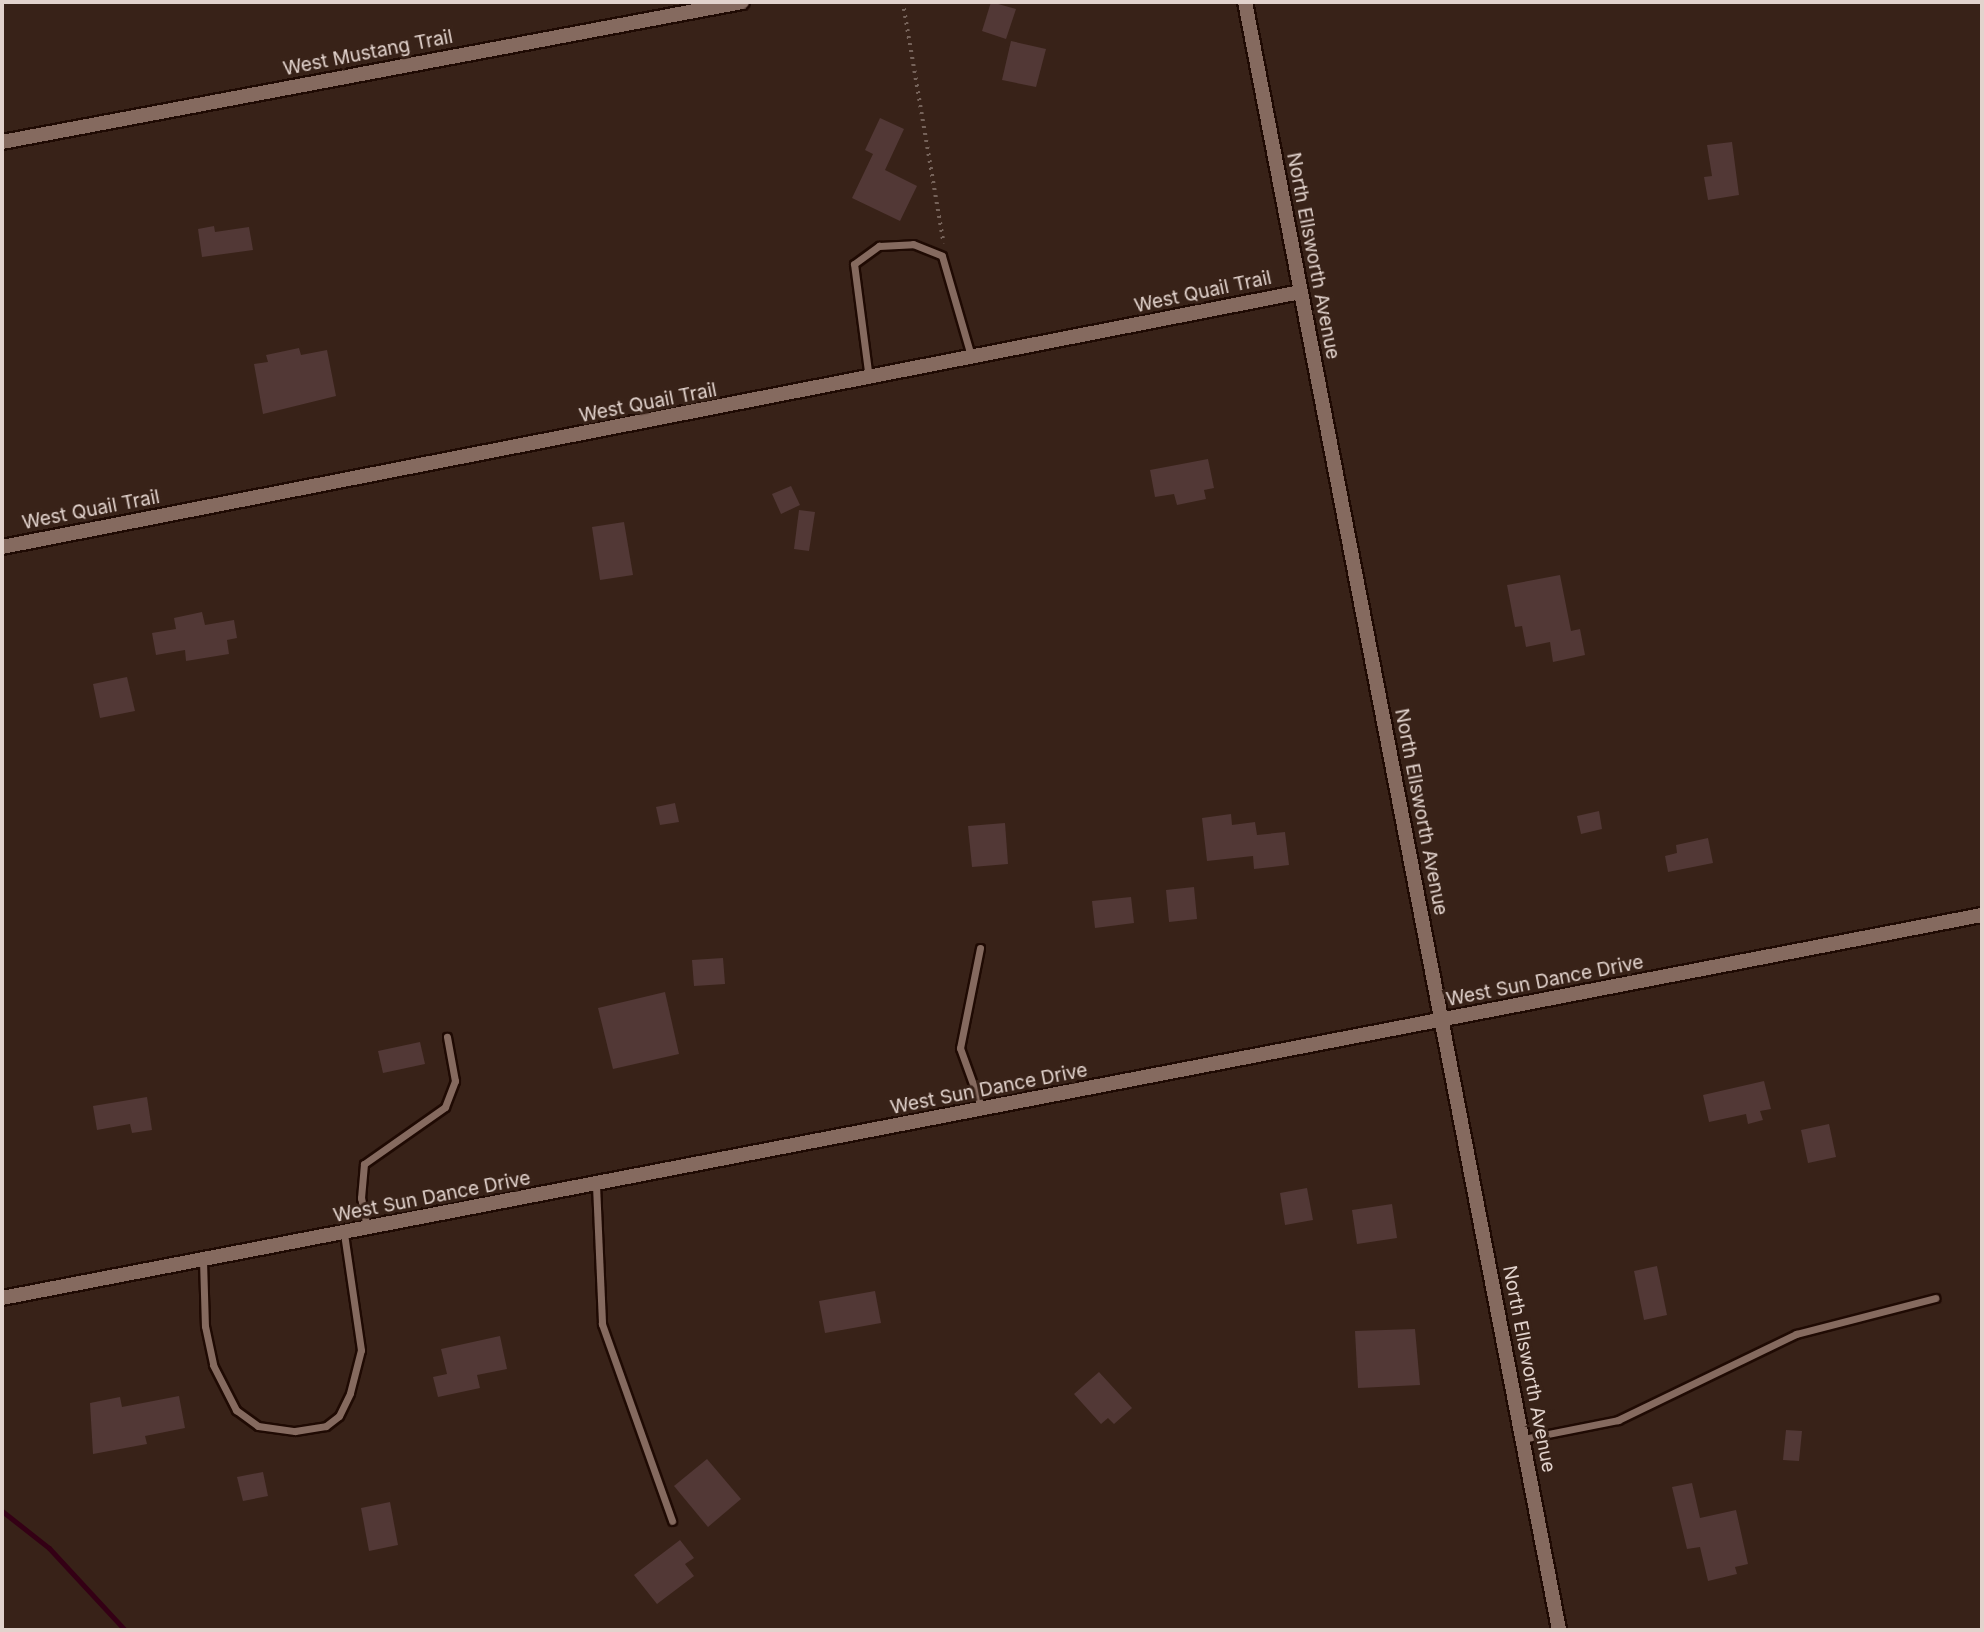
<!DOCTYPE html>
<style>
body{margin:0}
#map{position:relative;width:1984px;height:1632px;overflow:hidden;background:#382218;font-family:Inter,sans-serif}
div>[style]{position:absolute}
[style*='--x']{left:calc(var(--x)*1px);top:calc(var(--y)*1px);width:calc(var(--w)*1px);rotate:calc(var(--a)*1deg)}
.stream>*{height:5px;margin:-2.5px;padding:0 2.5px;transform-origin:2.5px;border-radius:2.5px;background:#340015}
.building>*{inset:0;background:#523836}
.path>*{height:3.5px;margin-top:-1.75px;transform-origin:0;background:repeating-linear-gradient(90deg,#76635a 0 2px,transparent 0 7px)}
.roads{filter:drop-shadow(2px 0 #1f0a03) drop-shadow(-2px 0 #1f0a03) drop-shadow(0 2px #1f0a03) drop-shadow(0 -2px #1f0a03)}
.lane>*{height:7px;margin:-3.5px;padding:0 3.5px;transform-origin:3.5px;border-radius:3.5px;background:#856a5f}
.street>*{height:14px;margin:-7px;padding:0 7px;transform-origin:7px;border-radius:7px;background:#856a5f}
span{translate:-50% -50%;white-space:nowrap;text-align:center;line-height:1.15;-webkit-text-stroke:6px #382218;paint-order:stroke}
.street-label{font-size:19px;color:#e2d3cd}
.frame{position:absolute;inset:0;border:4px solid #e2d3cd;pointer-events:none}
</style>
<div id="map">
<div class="stream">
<div style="--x:2;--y:1511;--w:60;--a:38.2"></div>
<div style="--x:49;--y:1548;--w:112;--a:47.2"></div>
</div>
<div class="building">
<div style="clip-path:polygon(991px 2px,1016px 9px,1006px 39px,982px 31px)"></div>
<div style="clip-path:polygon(1011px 41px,1046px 49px,1036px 87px,1002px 80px)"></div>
<div style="clip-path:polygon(880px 118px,904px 129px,885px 170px,917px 186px,900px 221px,852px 198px,873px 154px,865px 150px)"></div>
<div style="clip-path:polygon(1732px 142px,1739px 195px,1708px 200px,1704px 177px,1712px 176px,1707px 145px)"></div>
<div style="clip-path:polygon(214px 226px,215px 232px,249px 227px,253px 250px,202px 257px,198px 229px)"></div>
<div style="clip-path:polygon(299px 348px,301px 355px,327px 350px,336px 396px,263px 414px,254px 364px,268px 362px,266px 355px)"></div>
<div style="clip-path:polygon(1208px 459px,1214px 488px,1204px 490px,1206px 499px,1177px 505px,1174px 494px,1155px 497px,1150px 470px)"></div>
<div style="clip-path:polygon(791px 486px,800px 505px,781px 514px,772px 494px)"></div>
<div style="clip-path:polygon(799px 510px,815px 512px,809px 551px,794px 549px)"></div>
<div style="clip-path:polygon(624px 522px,633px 575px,600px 580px,592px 527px)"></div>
<div style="clip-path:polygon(1560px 575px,1571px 631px,1580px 629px,1585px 655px,1553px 662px,1550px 642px,1526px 647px,1522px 626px,1515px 627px,1507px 585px)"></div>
<div style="clip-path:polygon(202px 612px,205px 625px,234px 620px,237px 638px,227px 640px,229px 654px,186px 661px,185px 650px,156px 655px,152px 633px,176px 629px,174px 618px)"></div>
<div style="clip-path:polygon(127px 677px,135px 711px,100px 718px,93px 684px)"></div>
<div style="clip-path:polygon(675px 803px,679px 822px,660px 825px,656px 807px)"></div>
<div style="clip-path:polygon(1599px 811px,1602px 829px,1581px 834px,1577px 816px)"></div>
<div style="clip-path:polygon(1231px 814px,1232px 825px,1255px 822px,1257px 835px,1285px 832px,1289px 865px,1254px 869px,1253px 856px,1207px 861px,1202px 818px)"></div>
<div style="clip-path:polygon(1005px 823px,1008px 864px,972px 867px,968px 826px)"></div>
<div style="clip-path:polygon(1708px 838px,1713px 863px,1668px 872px,1665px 856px,1677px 853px,1676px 845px)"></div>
<div style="clip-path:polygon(1194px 887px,1197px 919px,1169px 922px,1166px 890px)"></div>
<div style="clip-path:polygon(1131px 897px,1134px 923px,1095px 928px,1092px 901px)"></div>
<div style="clip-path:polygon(723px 958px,725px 984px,694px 986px,692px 960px)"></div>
<div style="clip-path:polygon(665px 992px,679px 1054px,613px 1069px,598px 1008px)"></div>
<div style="clip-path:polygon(420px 1042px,425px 1064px,383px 1073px,378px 1051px)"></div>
<div style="clip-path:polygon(1764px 1081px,1771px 1109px,1760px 1111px,1763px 1120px,1748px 1124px,1746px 1114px,1709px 1122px,1703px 1095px)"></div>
<div style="clip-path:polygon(147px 1097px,152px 1130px,132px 1133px,130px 1124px,97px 1130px,93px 1106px)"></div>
<div style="clip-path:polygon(1829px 1124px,1836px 1157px,1808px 1163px,1801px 1130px)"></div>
<div style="clip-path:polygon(1307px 1188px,1313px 1220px,1285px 1225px,1280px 1193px)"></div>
<div style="clip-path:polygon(1392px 1204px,1397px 1238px,1357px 1244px,1352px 1210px)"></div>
<div style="clip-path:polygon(1657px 1266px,1667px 1315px,1644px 1320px,1634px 1271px)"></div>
<div style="clip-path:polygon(875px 1291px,881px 1323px,825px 1333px,819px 1301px)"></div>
<div style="clip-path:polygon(1415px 1329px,1420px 1385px,1358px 1388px,1355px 1331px)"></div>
<div style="clip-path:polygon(500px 1336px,507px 1369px,477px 1375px,480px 1388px,438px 1397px,433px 1377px,447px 1374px,441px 1349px)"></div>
<div style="clip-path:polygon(1099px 1372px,1132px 1408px,1114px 1424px,1108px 1418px,1101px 1424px,1074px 1394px)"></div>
<div style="clip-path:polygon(179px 1396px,185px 1428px,145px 1436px,147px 1444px,93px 1454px,90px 1403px,120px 1397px,122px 1407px)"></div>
<div style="clip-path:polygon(1786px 1430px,1802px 1431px,1799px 1461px,1783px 1460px)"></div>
<div style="clip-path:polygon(707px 1459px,741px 1499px,708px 1527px,674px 1486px)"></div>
<div style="clip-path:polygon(263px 1472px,268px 1496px,243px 1501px,237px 1477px)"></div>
<div style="clip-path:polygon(1692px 1483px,1700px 1518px,1736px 1510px,1748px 1564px,1735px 1567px,1737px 1574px,1708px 1581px,1700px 1547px,1687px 1549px,1672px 1487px)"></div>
<div style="clip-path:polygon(390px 1502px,398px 1545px,369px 1551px,361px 1508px)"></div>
<div style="clip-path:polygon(680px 1540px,694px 1558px,685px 1564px,694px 1576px,657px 1604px,634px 1575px)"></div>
</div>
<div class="path">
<div style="--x:903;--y:2;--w:245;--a:80.4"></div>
</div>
<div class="roads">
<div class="lane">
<div style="--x:869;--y:379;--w:116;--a:-97.4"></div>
<div style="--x:854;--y:264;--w:31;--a:-36"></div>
<div style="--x:879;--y:246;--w:34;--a:-3"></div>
<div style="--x:913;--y:244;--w:31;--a:22"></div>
<div style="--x:942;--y:256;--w:107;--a:73.8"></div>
<div style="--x:980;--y:948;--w:102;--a:101.3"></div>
<div style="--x:960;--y:1048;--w:65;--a:70.2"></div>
<div style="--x:596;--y:1185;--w:139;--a:87.5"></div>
<div style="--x:602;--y:1324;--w:209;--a:70.4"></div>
<div style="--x:367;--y:1228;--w:31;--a:-101"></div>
<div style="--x:361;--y:1198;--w:34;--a:-85"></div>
<div style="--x:364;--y:1164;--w:99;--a:-35.1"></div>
<div style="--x:445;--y:1107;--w:28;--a:-69"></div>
<div style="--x:455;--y:1081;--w:45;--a:-100.3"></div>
<div style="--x:203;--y:1260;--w:66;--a:88.3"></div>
<div style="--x:205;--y:1326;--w:40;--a:78"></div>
<div style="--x:213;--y:1365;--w:51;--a:62.9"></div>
<div style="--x:236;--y:1410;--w:27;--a:36"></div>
<div style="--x:258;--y:1426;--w:37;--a:8"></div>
<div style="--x:295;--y:1431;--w:31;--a:-9"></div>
<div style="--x:326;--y:1426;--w:16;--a:-38"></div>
<div style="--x:339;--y:1416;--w:25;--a:-64"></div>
<div style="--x:350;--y:1393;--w:44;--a:-75.7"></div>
<div style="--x:361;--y:1350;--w:118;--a:-98.3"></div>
<div style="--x:1523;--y:1439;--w:97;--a:-11.3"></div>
<div style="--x:1618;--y:1420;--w:198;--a:-25.8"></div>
<div style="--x:1796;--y:1334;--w:144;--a:-14.5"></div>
</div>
<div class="street">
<div style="--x:1245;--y:2;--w:1658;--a:79.08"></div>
<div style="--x:2;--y:142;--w:753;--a:-10.71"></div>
<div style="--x:2;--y:547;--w:1323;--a:-11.11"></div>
<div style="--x:2;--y:1298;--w:2017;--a:-10.95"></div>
</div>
</div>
<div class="street-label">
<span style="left:368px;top:53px;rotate:-11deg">West Mustang Trail</span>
<span style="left:1313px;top:256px;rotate:79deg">North Ellsworth Avenue</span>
<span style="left:1203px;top:292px;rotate:-12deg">West Quail Trail</span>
<span style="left:648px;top:403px;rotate:-11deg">West Quail Trail</span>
<span style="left:91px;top:510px;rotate:-11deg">West Quail Trail</span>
<span style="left:1421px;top:812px;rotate:79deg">North Ellsworth Avenue</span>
<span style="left:1545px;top:981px;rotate:-11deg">West Sun Dance Drive</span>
<span style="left:989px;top:1089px;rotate:-11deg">West Sun Dance Drive</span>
<span style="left:432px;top:1197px;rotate:-11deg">West Sun Dance Drive</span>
<span style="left:1529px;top:1369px;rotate:79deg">North Ellsworth Avenue</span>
</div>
<div class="frame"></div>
</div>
